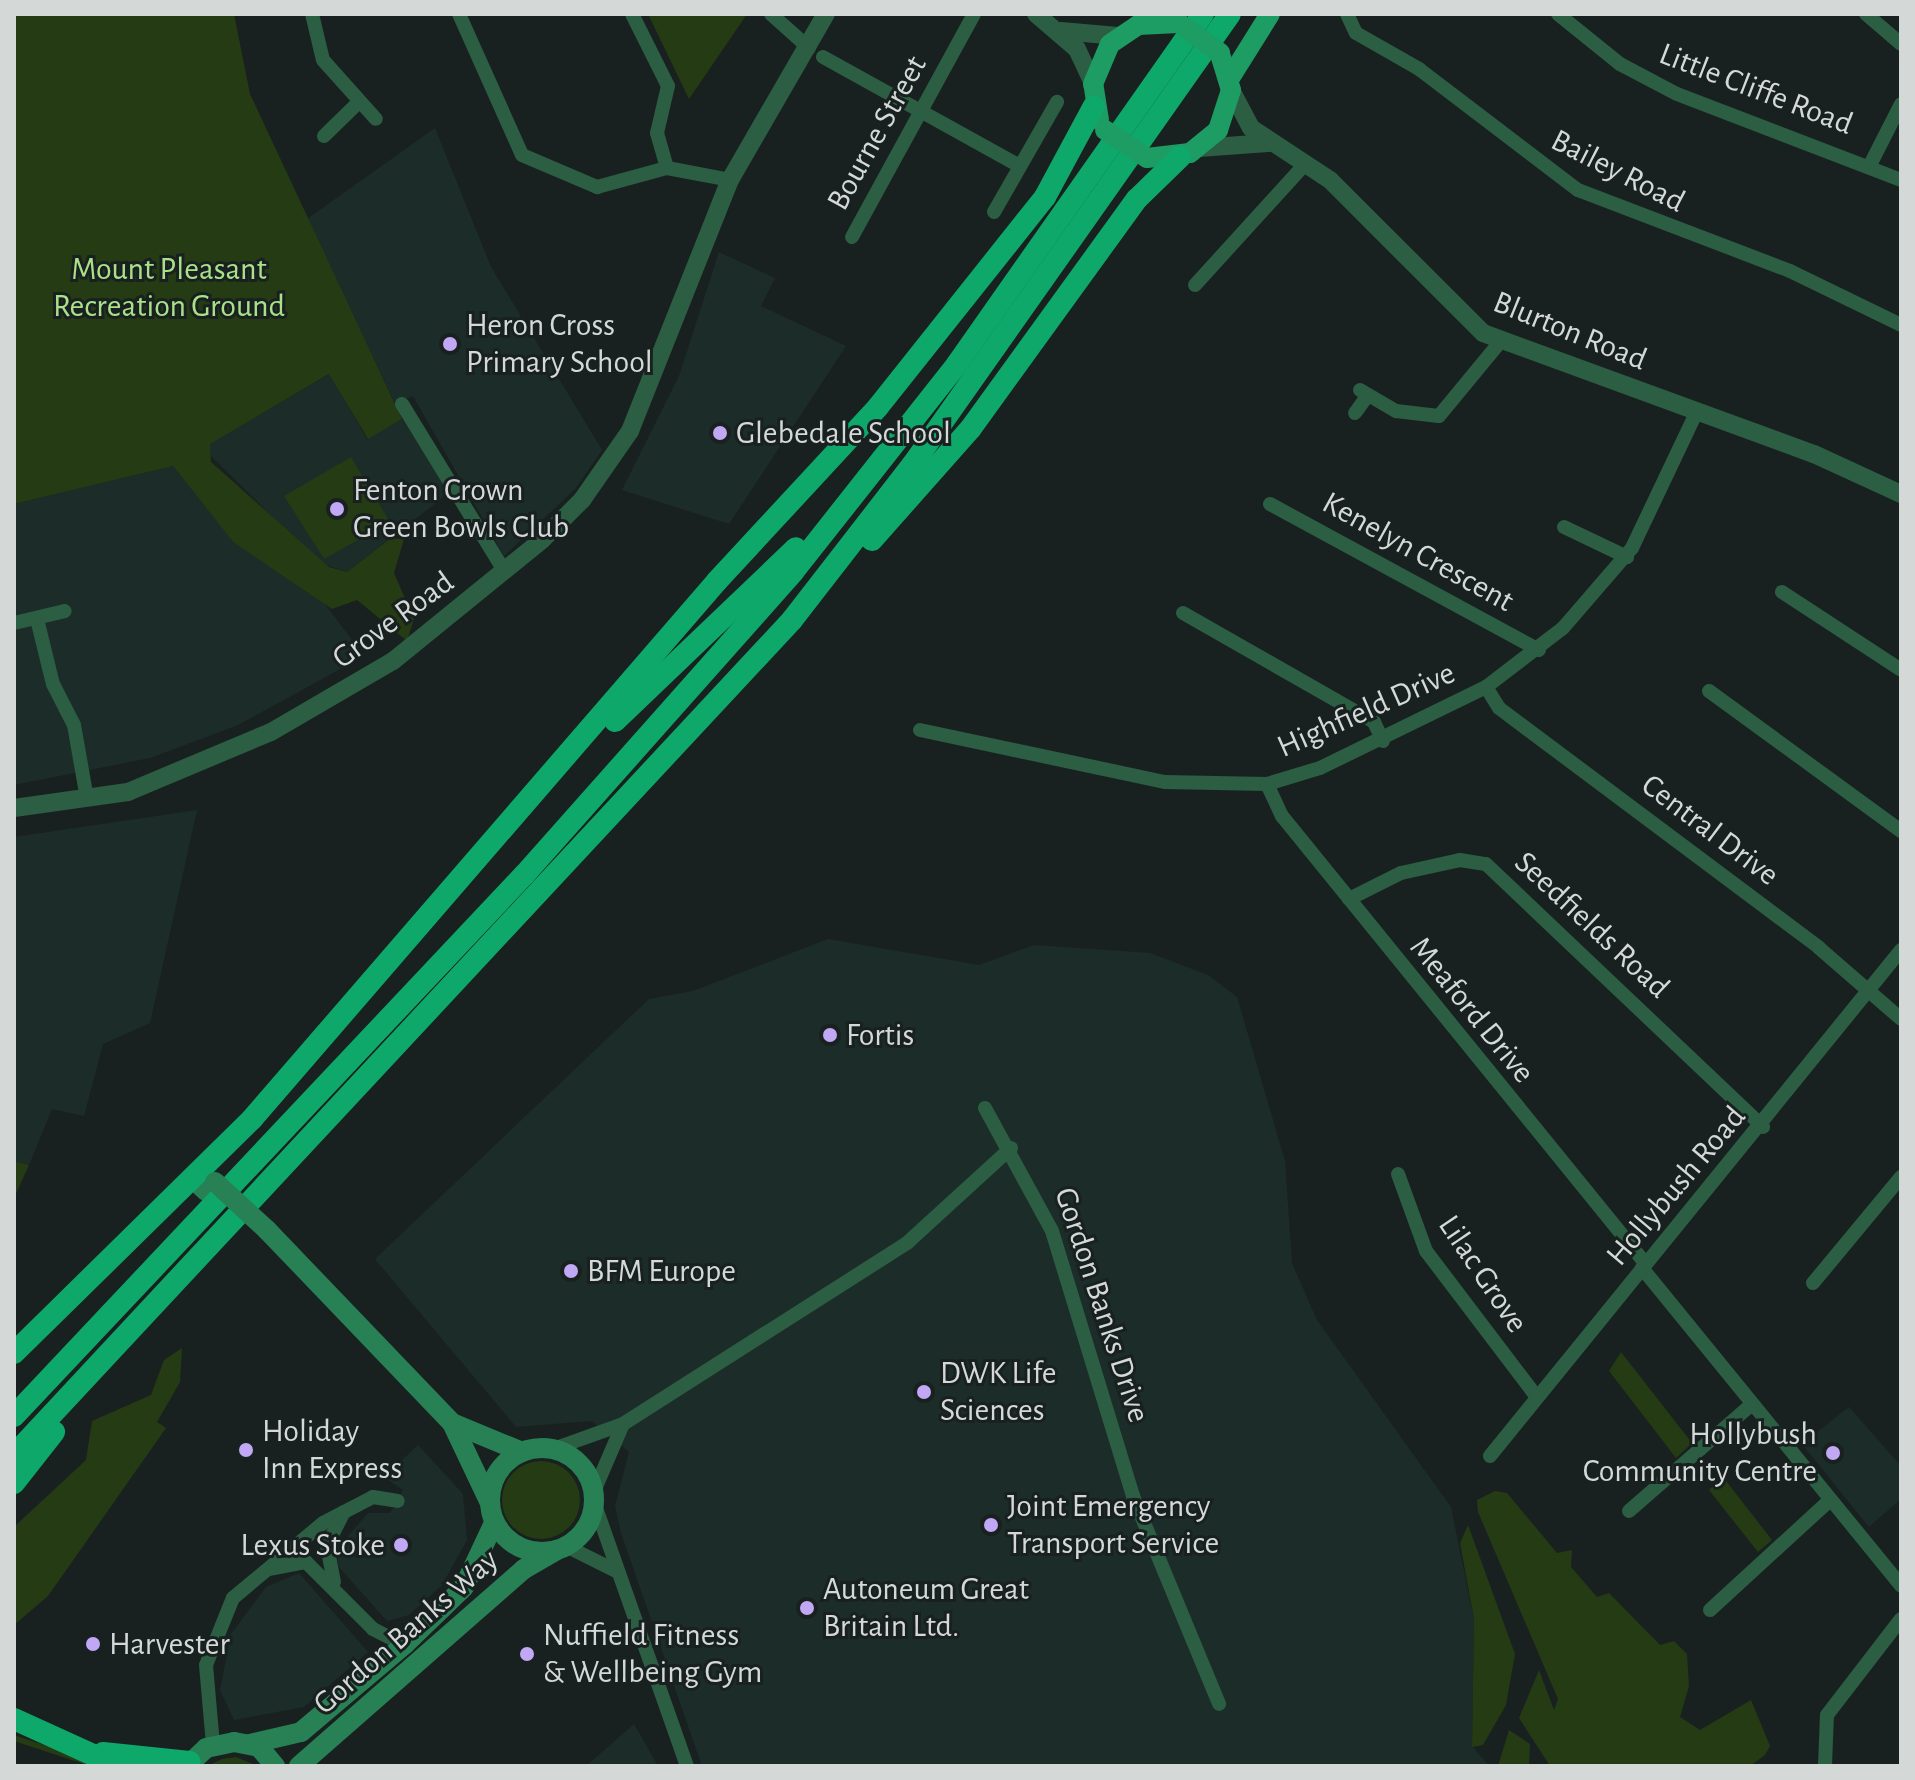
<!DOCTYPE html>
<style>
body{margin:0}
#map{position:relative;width:1915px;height:1780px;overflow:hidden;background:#192120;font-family:"Alegreya Sans",sans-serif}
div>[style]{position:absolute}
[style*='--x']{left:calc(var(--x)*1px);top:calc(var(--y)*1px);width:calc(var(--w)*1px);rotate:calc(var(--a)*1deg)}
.built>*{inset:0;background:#1c2c29}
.green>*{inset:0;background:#243b14}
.round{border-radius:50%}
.minor>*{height:14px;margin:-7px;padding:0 7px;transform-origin:7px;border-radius:7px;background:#2b5e42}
.tertiary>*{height:18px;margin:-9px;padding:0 9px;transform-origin:9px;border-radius:9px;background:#2b5e42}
.secondary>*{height:20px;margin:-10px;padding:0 10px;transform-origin:10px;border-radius:10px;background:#288155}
.secondary>.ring{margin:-10px;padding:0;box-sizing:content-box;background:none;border:20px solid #288155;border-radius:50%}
.primary>*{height:20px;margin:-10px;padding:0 10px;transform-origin:10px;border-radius:10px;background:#1d9c63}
.trunk>*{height:22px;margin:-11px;padding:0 11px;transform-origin:11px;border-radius:11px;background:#0ea86a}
.secondary-bridge>*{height:20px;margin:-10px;padding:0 10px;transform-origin:10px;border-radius:10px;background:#288155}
.primary-bridge>*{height:20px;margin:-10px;padding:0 10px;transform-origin:10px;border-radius:10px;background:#1d9c63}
.dots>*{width:22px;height:22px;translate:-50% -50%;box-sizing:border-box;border:4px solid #192120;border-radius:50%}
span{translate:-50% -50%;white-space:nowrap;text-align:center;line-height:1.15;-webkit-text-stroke:6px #192120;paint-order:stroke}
.street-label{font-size:32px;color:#d4d9d8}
.park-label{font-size:32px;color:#aae188}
.poi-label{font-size:32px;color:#d4d9d8}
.left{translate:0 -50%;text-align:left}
.right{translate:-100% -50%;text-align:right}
.frame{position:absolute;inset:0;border:16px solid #d4d9d8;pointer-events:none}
</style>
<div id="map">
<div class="built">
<div style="clip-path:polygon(435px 128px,491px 267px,602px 450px,576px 488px,504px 556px,413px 396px,395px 403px,307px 219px)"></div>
<div style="clip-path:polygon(719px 252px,775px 278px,761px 306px,846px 346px,729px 524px,622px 490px,679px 376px)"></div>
<div style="clip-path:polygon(330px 374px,367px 439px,402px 419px,450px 492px,347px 572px,318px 562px,212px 457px,193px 453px)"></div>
<div style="clip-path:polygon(173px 466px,233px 542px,319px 596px,364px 656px,238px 725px,150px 758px,14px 785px,14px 504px)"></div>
<div style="clip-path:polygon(197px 810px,150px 1023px,103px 1044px,84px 1116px,52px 1109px,29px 1165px,14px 1161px,14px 837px)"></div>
<div style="clip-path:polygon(828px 939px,979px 965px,1034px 945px,1150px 953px,1208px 975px,1237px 997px,1285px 1161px,1292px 1263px,1317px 1320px,1451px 1507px,1474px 1620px,1472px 1746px,1489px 1766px,702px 1766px,621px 1533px,615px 1506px,629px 1452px,592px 1421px,516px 1427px,375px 1259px,649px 999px,693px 991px)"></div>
<div style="clip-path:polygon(1849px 1407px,1901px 1466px,1901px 1499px,1869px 1527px,1802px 1444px)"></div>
<div style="clip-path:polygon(418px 1445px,463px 1494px,467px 1540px,442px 1585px,409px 1615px,387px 1621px,339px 1567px,336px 1550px,368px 1513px,390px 1513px,403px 1490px,384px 1477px)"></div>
<div style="clip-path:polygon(299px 1573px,368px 1652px,304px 1707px,234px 1720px,220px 1690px,231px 1634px,266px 1587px)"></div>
<div style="clip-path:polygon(634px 1724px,658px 1766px,586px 1766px)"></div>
</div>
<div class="green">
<div style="clip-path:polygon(14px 14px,234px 14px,250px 94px,402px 419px,368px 439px,329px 374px,210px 444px,211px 462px,329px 567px,347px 572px,391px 538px,404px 539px,394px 573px,414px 619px,407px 641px,357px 600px,332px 609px,233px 542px,173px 466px,14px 504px)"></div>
<div style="clip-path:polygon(648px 14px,747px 14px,689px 99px)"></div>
<div style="clip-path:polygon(351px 457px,390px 522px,324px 559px,284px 496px)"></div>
<div style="clip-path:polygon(14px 1161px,29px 1165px,14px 1198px)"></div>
<div style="clip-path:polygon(182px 1348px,180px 1382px,157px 1422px,166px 1428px,48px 1596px,14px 1625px,14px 1527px,86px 1460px,92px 1421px,151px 1395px,164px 1360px)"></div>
<div style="clip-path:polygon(1621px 1352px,1692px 1443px,1676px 1458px,1609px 1371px)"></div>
<div class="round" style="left:502px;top:1461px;width:78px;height:78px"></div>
<div style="clip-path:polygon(1723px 1477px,1772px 1540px,1758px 1552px,1709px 1490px)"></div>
<div style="clip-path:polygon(1495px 1491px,1507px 1493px,1557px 1553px,1572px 1550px,1571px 1567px,1597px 1597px,1609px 1593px,1660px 1645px,1674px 1641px,1687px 1654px,1689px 1686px,1680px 1717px,1700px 1730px,1751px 1700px,1770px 1746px,1765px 1755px,1750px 1766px,1550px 1766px,1519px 1718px,1539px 1670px,1554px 1710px,1558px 1699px,1478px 1512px,1477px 1500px)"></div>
<div style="clip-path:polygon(1468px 1525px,1515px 1654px,1506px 1705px,1483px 1745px,1472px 1747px,1474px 1619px,1460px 1543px)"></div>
<div style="clip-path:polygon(1509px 1730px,1530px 1744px,1529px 1766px,1498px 1766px)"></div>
<div style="clip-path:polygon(14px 1735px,56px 1749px,90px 1766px,14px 1741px)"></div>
<div style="clip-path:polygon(236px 1757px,258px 1766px,208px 1766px,222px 1759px)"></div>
</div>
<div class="minor">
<div style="--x:312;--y:14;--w:47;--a:76.6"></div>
<div style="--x:323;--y:60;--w:79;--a:48.1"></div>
<div style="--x:459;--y:14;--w:154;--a:65.9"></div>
<div style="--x:522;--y:155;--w:82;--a:23.1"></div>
<div style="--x:597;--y:187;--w:73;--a:-15.2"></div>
<div style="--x:667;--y:168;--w:64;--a:10.8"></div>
<div style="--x:632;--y:14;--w:80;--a:63.4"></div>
<div style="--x:668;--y:86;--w:48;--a:103.2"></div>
<div style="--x:657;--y:133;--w:36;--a:74"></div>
<div style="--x:771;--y:14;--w:51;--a:41.8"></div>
<div style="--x:1347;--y:14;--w:21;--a:65"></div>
<div style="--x:1356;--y:33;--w:73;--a:29.7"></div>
<div style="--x:1419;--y:69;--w:200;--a:37.3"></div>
<div style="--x:1578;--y:190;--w:227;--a:20.9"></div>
<div style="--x:1790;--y:271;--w:123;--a:25.9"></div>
<div style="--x:1558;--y:14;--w:80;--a:38.9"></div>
<div style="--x:1620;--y:64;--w:64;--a:27.8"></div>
<div style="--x:1677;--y:94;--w:240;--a:21"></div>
<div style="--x:1866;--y:14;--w:46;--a:40.6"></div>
<div style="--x:823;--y:57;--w:225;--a:29"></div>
<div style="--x:324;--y:136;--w:49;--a:-44.2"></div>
<div style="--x:1871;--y:163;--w:66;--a:-63"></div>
<div style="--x:994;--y:212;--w:127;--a:-60.2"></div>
<div style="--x:852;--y:237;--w:254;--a:-61.3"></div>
<div style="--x:1195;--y:285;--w:164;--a:-47.7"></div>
<div style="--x:1360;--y:390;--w:42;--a:30.3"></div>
<div style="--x:1396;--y:411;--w:43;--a:6.6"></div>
<div style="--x:1439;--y:416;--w:96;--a:-50.5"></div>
<div style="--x:402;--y:404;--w:197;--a:58.5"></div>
<div style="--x:1355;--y:413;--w:22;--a:-54"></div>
<div style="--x:1270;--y:504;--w:306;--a:28.5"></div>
<div style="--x:1564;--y:527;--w:70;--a:25.5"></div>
<div style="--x:1782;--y:592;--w:142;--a:33.2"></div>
<div style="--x:1183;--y:613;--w:220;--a:29.7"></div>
<div style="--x:1374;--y:722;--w:21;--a:65"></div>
<div style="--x:37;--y:619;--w:67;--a:76.2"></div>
<div style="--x:53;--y:684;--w:46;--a:62.9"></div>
<div style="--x:74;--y:725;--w:75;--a:80"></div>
<div style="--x:14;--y:623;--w:52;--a:-13.2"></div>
<div style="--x:1486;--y:687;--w:25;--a:58"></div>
<div style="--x:1499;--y:708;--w:399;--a:36.8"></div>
<div style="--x:1818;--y:947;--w:110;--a:40.9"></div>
<div style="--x:1709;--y:691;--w:238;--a:36.1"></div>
<div style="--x:920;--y:730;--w:250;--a:12"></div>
<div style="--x:1165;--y:782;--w:102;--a:1.1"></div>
<div style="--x:1267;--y:784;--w:55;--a:-16.8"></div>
<div style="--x:1320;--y:768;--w:185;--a:-26"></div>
<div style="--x:1486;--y:687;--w:97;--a:-37.5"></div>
<div style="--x:1563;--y:628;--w:106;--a:-49.2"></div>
<div style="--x:1632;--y:548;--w:152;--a:-64.6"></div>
<div style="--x:1267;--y:784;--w:35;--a:65"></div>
<div style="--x:1282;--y:816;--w:576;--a:50.92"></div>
<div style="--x:1349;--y:899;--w:58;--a:-26.6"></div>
<div style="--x:1401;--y:873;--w:60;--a:-12.4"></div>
<div style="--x:1460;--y:860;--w:26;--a:9"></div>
<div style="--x:1486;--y:864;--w:382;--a:43.5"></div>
<div style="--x:985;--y:1108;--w:140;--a:61.4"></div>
<div style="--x:1052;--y:1231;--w:277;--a:73"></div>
<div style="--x:1133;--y:1496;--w:225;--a:67.5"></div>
<div style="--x:1398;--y:1174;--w:82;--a:70"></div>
<div style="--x:1426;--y:1251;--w:183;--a:52.8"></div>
<div style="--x:1642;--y:1268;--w:410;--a:50.8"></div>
<div style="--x:1813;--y:1283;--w:138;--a:-50.3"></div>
<div style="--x:556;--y:1448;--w:71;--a:-19.7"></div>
<div style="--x:623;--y:1424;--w:337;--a:-32.5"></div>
<div style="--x:907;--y:1243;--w:141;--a:-42.4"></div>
<div style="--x:1490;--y:1456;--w:652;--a:-50.91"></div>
<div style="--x:595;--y:1489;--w:71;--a:-66.7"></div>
<div style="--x:595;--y:1505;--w:277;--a:70.6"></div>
<div style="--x:1629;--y:1511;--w:162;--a:-41"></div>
<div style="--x:566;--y:1546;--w:56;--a:26.6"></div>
<div style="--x:270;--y:1569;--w:37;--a:-11"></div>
<div style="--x:306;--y:1562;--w:95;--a:45"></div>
<div style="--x:373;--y:1629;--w:35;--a:27"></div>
<div style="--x:334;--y:1582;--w:38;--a:-101"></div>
<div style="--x:327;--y:1545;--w:37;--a:-63"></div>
<div style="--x:1710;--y:1610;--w:161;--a:-42.5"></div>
<div style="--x:213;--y:1745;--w:80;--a:-95"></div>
<div style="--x:206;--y:1665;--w:72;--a:-68.1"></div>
<div style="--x:233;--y:1598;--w:117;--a:-39.8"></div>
<div style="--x:323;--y:1523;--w:56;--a:-27.5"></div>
<div style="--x:373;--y:1497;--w:25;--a:9"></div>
<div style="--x:1825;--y:1766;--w:51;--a:-87.8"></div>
<div style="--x:1827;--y:1715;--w:121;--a:-52.4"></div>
</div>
<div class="tertiary">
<div style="--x:1036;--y:14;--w:54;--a:40.5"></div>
<div style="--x:1077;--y:49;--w:38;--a:65"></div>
<div style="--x:1061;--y:31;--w:57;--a:5"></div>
<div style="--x:1231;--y:90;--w:43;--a:62.2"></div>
<div style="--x:1251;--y:128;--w:95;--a:33.4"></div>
<div style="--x:1330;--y:180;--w:216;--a:45"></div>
<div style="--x:1483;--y:333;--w:352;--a:20.1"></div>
<div style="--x:1814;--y:454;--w:96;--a:24.7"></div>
<div style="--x:1199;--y:148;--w:69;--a:-4.1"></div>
<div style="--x:14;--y:808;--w:115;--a:-8"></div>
<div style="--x:128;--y:792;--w:155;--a:-22.8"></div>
<div style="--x:271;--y:732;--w:141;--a:-30.2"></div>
<div style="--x:393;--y:661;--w:192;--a:-39.1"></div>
<div style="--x:542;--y:540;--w:57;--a:-45"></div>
<div style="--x:582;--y:500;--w:84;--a:-55.2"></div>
<div style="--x:630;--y:431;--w:270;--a:-68.3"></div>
<div style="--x:730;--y:180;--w:192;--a:-60"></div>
</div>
<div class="secondary">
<div style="--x:193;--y:1179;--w:18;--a:43"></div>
<div style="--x:267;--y:1230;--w:267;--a:46.2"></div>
<div style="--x:452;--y:1423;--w:86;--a:64.6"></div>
<div style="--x:452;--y:1423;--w:76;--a:22.5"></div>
<div class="ring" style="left:490px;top:1448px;width:84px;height:84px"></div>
<div style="--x:250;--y:1744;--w:52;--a:-13.2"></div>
<div style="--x:301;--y:1732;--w:135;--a:-40.2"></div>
<div style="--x:404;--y:1645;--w:83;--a:-44"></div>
<div style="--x:464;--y:1587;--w:71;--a:-64.9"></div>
<div style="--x:187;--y:1766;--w:26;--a:-43"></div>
<div style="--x:206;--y:1748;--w:29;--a:-12"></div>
<div style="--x:234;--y:1742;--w:25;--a:11"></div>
<div style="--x:259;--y:1747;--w:25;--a:50"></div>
<div style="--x:299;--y:1766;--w:299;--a:-41.2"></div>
<div style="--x:524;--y:1569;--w:38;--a:-30"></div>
</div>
<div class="primary">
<div style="--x:1230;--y:78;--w:75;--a:-58"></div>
<div style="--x:1099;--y:120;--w:36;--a:-99"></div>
<div style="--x:1093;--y:84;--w:43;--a:-67"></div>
<div style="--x:1110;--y:44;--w:34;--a:-34"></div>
<div style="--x:1138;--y:25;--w:41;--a:-2.8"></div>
<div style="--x:1147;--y:158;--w:43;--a:-6.6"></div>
<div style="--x:1190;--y:153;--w:36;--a:-39"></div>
<div style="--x:1218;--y:130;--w:42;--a:-72"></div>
<div style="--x:1231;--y:90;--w:39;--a:-107"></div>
</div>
<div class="trunk">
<div style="--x:872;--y:540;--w:149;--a:-48.5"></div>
<div style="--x:971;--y:428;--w:283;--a:-54.1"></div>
<div style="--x:1137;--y:199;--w:60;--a:-44.3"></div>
<div style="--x:615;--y:721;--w:250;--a:-43.7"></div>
<div style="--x:14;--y:1353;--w:334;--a:-44.5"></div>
<div style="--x:252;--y:1119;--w:711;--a:-49.16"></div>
<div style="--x:717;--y:581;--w:237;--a:-47.2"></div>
<div style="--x:878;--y:407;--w:268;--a:-51.5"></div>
<div style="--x:1045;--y:197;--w:103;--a:-61.7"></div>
<div style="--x:14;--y:1416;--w:745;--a:-46.69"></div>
<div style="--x:525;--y:874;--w:404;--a:-48.4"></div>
<div style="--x:793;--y:572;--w:265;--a:-51.7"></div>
<div style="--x:957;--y:364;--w:428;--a:-54.9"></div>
<div style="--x:14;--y:1455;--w:1141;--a:-47.02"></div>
<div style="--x:792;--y:620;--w:197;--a:-52.2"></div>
<div style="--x:913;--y:464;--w:550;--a:-54.84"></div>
<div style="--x:14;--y:1483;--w:65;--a:-51.9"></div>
<div style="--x:14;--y:1719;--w:113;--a:24.5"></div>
<div style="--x:103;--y:1753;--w:87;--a:5.9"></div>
</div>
<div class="secondary-bridge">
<div style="--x:215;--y:1182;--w:71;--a:42.7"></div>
</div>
<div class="primary-bridge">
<div style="--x:1179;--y:23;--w:51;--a:36.2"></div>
<div style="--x:1105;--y:130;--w:50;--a:33.7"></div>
</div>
<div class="dots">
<div style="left:450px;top:344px;background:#c0a8f4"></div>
<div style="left:720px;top:433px;background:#c0a8f4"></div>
<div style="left:337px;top:509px;background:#c0a8f4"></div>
<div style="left:830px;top:1035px;background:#c0a8f4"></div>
<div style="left:571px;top:1271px;background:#c0a8f4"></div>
<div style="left:924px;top:1392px;background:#c0a8f4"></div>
<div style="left:246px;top:1450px;background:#c0a8f4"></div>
<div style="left:1833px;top:1453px;background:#c0a8f4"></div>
<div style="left:991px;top:1525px;background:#c0a8f4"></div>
<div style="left:401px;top:1545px;background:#c0a8f4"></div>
<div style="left:807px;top:1608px;background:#c0a8f4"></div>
<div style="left:93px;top:1644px;background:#c0a8f4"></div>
<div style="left:527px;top:1654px;background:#c0a8f4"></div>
</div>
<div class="street-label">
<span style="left:1756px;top:89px;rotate:21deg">Little Cliffe Road</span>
<span style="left:877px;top:133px;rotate:-61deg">Bourne Street</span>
<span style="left:1618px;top:171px;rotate:27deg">Bailey Road</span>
<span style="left:1570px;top:331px;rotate:22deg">Blurton Road</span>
<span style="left:1418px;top:552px;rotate:29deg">Kenelyn Crescent</span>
<span style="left:393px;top:620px;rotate:-36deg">Grove Road</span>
<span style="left:1366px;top:710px;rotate:-24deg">Highfield Drive</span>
<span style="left:1710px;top:830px;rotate:37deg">Central Drive</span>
<span style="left:1592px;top:925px;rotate:43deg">Seedfields Road</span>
<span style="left:1472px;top:1010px;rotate:51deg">Meaford Drive</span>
<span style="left:1676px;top:1186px;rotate:-50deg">Hollybush Road</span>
<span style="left:1483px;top:1274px;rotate:56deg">Lilac Grove</span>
<span style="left:1102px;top:1305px;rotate:72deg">Gordon Banks Drive</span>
<span style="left:406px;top:1632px;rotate:-41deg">Gordon Banks Way</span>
</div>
<div class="park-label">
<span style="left:169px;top:288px">Mount Pleasant<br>Recreation Ground</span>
</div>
<div class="poi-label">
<span class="left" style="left:466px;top:344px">Heron Cross<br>Primary School</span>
<span class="left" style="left:736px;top:433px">Glebedale School</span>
<span class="left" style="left:353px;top:509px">Fenton Crown<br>Green Bowls Club</span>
<span class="left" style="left:846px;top:1035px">Fortis</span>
<span class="left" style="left:587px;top:1271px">BFM Europe</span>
<span class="left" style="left:940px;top:1392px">DWK Life<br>Sciences</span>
<span class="left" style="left:262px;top:1450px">Holiday<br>Inn Express</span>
<span class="right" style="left:1817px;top:1453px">Hollybush<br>Community Centre</span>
<span class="left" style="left:1007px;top:1525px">Joint Emergency<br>Transport Service</span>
<span class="right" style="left:385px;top:1545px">Lexus Stoke</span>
<span class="left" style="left:823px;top:1608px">Autoneum Great<br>Britain Ltd.</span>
<span class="left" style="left:543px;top:1654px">Nuffield Fitness<br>&amp; Wellbeing Gym</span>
<span class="left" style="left:109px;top:1644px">Harvester</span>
</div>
<div class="frame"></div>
</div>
